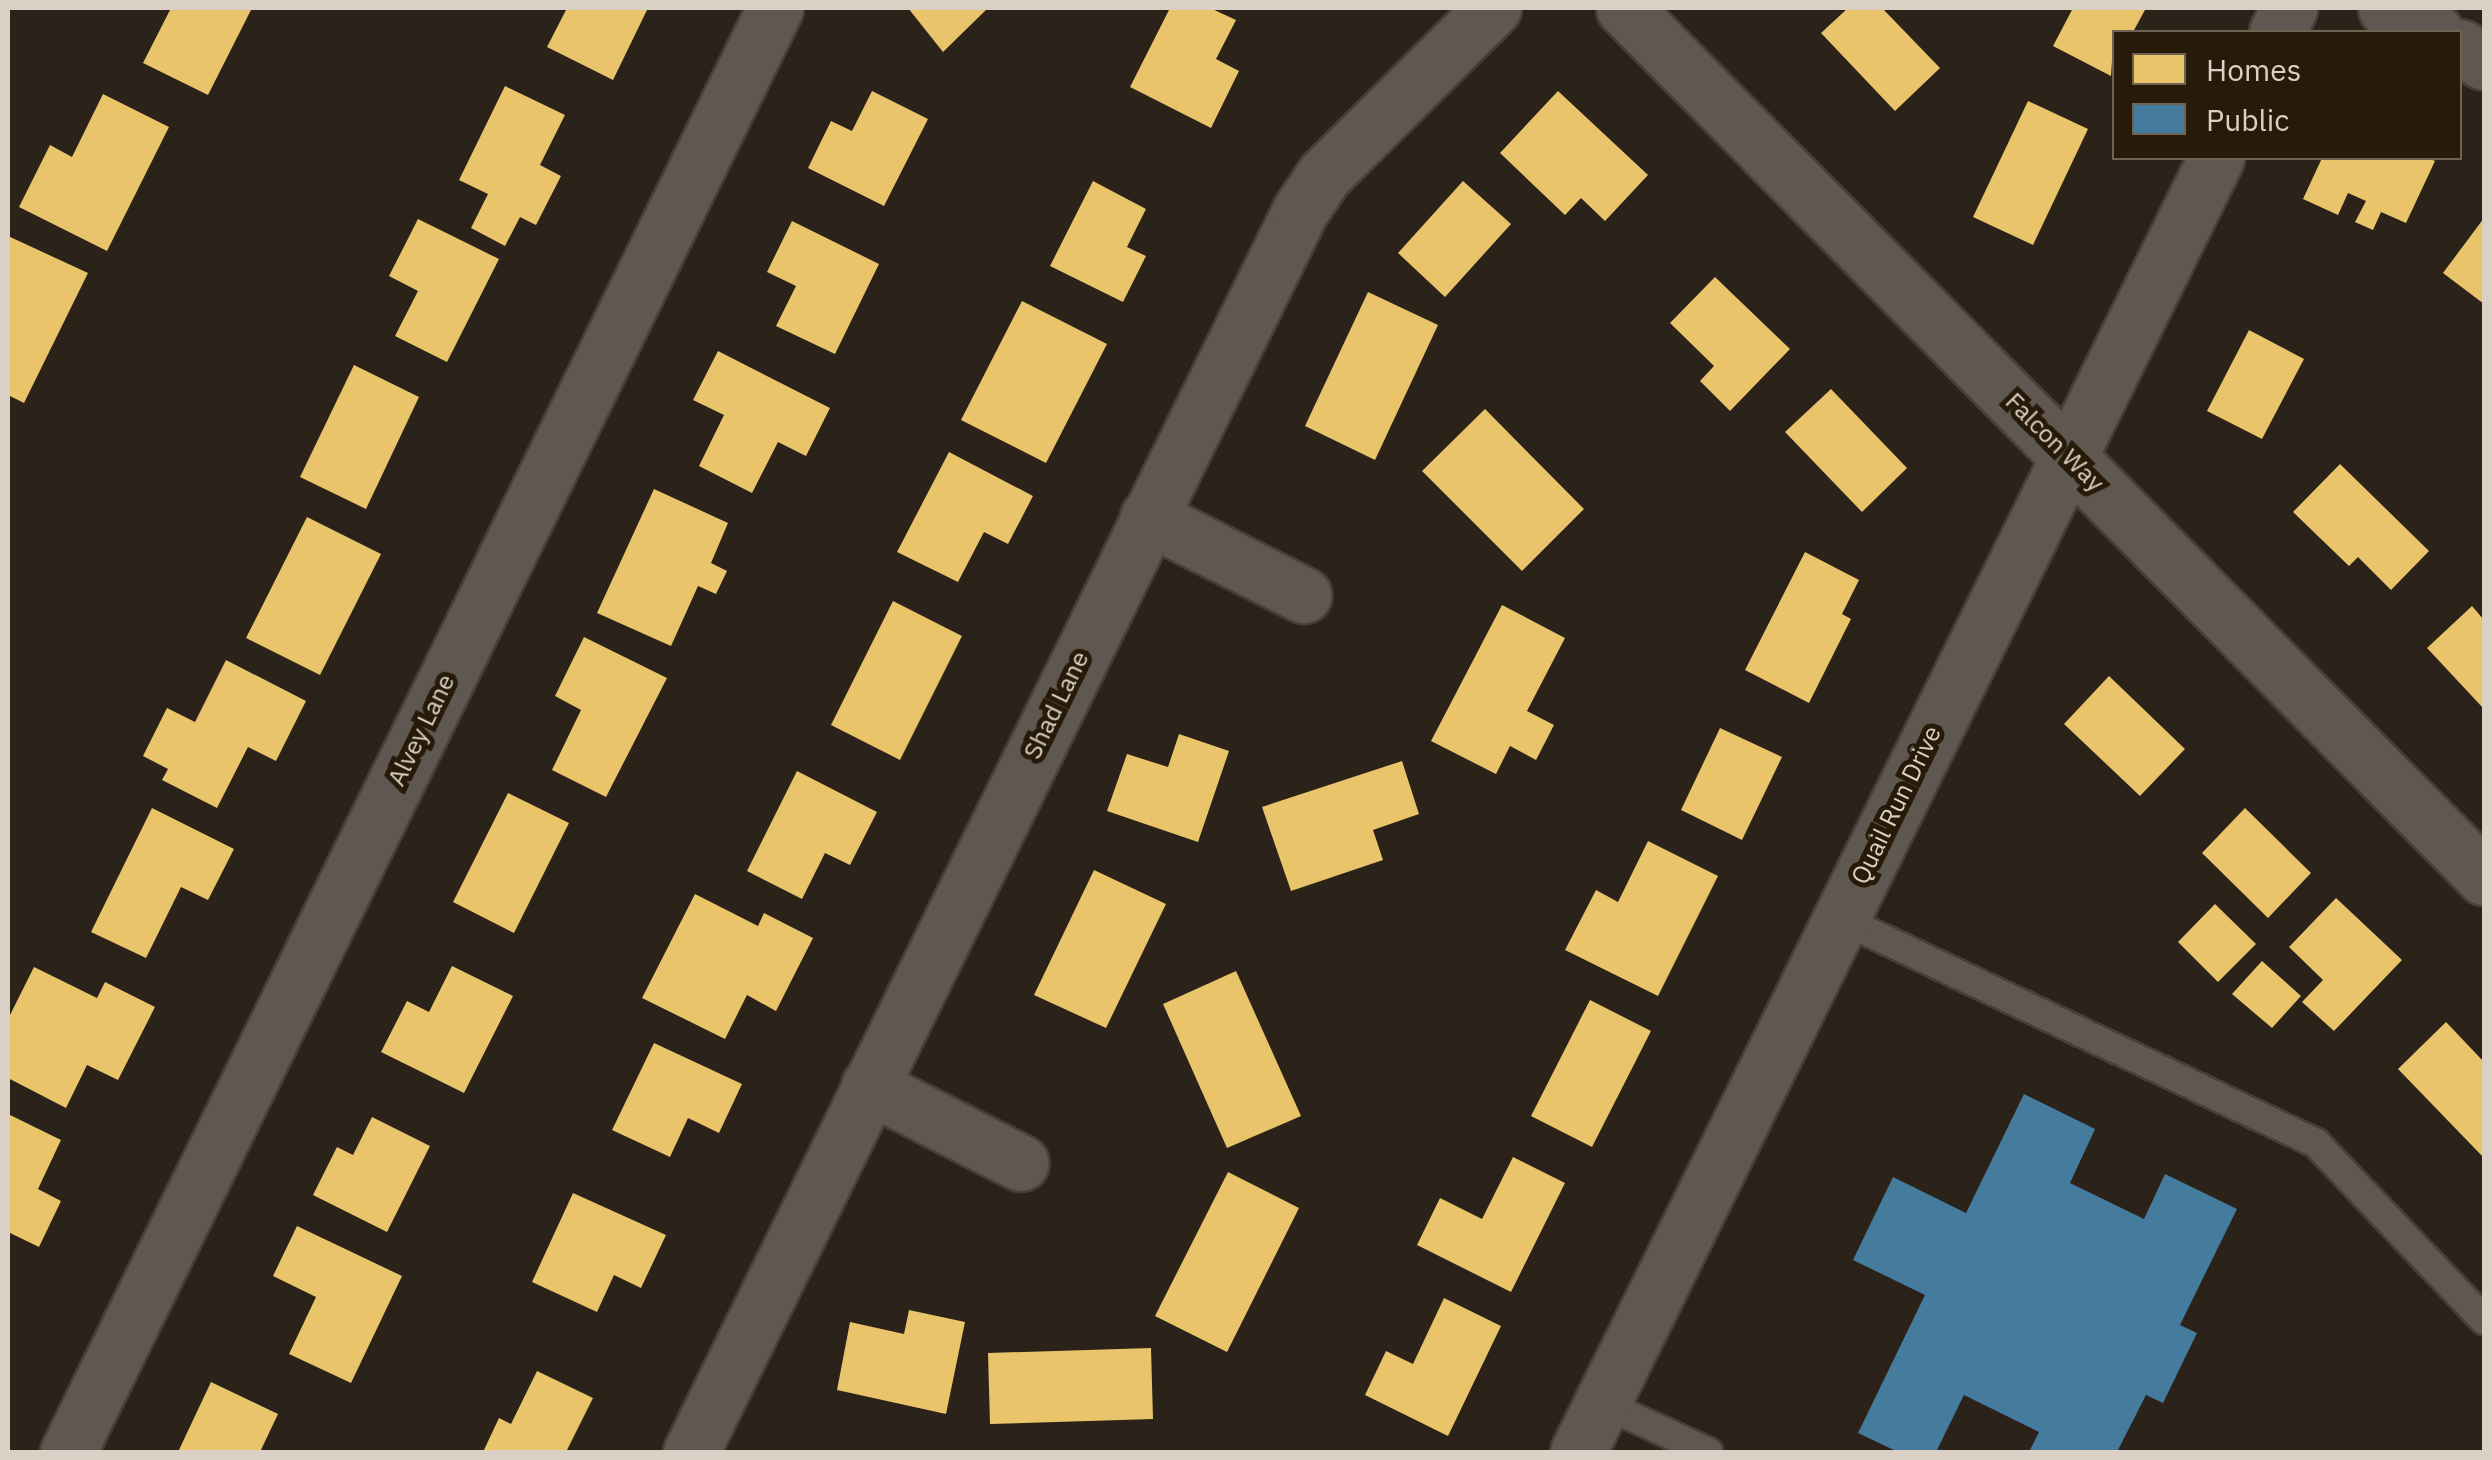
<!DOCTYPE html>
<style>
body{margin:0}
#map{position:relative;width:2492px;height:1460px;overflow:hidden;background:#2b2219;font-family:"IBM Plex Sans",sans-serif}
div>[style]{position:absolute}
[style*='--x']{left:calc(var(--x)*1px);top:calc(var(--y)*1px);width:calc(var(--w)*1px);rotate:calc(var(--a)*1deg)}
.homes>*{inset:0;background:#e9c46a}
.public>*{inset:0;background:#457b9d}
.roads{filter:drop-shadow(2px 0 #473f38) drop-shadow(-2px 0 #473f38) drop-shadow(0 2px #473f38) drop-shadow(0 -2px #473f38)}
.lane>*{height:28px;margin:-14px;padding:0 14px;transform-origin:14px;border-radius:14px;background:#5f5851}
.street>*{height:55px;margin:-27.5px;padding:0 27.5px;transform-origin:27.5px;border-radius:27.5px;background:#5f5851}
span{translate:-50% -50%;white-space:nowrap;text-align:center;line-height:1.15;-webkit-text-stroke:10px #281a08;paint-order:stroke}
.street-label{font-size:25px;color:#dad0c6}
.frame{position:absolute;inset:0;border:10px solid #dad0c6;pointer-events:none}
.legend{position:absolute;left:2112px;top:30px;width:350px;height:130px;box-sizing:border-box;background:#281a08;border:2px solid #6f6354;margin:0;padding:12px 18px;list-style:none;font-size:30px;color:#dad0c6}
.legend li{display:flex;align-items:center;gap:20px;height:50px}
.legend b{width:50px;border:2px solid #6f6354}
</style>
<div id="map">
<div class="homes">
<div style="clip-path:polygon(171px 8px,252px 8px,208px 95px,143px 63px)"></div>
<div style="clip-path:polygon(567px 8px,648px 8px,613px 80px,547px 47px)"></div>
<div style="clip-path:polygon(908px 8px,988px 8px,943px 52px)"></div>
<div style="clip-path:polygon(1170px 8px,1210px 8px,1236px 20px,1216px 59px,1239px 71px,1211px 128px,1130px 87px)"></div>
<div style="clip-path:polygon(1848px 8px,1882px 8px,1940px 68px,1895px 111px,1821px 33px)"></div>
<div style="clip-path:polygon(2073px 8px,2146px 8px,2133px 32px,2114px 32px,2111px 76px,2053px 46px)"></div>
<div style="clip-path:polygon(505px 86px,565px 115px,540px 165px,561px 176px,536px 225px,520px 217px,505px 246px,471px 228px,488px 194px,459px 180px)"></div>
<div style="clip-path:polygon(872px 91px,928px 119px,884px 206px,808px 168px,831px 121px,852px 131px)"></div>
<div style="clip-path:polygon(1558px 91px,1648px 175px,1605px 221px,1581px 198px,1565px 215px,1500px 153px)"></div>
<div style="clip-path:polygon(103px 94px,169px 127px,107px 251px,19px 207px,50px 145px,72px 157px)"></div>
<div style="clip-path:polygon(2028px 101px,2088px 129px,2033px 245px,1973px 217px)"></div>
<div style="clip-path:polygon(2322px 158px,2428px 158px,2435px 161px,2406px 223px,2381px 212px,2373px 230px,2355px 222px,2366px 201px,2348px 193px,2338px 215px,2303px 199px)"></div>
<div style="clip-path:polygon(1093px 181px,1146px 209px,1127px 247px,1146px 256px,1123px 302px,1050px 266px)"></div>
<div style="clip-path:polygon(1463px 181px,1511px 224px,1445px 297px,1398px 253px)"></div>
<div style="clip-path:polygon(2484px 218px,2484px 304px,2443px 273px)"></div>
<div style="clip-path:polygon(418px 219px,499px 259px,447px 362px,395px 336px,418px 291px,389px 276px)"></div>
<div style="clip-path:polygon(792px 221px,879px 264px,835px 354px,776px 326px,796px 286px,767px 272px)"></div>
<div style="clip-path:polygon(8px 236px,88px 273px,24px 403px,8px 395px)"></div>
<div style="clip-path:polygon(1715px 277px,1790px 349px,1730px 411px,1700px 381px,1714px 366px,1670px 323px)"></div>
<div style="clip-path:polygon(1368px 292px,1438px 325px,1375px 460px,1305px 426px)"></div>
<div style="clip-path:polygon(1022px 301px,1107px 344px,1046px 463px,961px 420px)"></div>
<div style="clip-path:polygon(2249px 330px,2304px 359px,2262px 439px,2207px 411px)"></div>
<div style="clip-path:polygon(718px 351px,830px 408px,806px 456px,778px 442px,752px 493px,699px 466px,724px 415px,693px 400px)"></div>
<div style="clip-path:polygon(354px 365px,419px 397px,366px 509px,300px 477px)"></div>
<div style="clip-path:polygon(1831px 389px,1907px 468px,1862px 512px,1785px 432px)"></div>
<div style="clip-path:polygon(1485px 409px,1584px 509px,1522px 571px,1422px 471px)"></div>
<div style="clip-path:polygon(949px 452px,1033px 496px,1008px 544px,984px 532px,958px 582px,897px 552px)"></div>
<div style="clip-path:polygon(2340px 464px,2429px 551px,2391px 590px,2358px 557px,2349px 566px,2293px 512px)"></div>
<div style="clip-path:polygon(654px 489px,728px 523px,711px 563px,727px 571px,716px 594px,698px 586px,671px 646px,597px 613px)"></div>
<div style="clip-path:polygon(307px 517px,381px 554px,320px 675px,246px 638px)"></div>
<div style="clip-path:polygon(1805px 552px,1859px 580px,1842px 614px,1851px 619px,1809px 703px,1745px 670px)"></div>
<div style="clip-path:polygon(893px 601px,962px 636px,900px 760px,831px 725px)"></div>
<div style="clip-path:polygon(1502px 605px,1565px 638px,1527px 711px,1554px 725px,1536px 760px,1510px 746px,1496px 774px,1431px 741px)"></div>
<div style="clip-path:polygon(2472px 606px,2484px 620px,2484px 709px,2427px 648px)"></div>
<div style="clip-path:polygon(584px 637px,667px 678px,606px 797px,552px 770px,581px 710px,555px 696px)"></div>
<div style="clip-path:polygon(226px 660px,306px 701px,276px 761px,248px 747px,217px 808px,162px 780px,168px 769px,143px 756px,167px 708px,195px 722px)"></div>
<div style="clip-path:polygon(2109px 676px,2185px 749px,2140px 796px,2064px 724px)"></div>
<div style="clip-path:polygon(1720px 728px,1782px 757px,1742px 840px,1681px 810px)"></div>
<div style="clip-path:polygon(1179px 734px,1229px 751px,1198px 842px,1107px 811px,1127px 754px,1168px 767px)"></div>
<div style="clip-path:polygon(1402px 761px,1419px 814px,1373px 830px,1383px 860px,1291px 891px,1262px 807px)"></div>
<div style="clip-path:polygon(797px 771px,877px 812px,850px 865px,825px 853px,802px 899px,747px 871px)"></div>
<div style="clip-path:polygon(508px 793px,569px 823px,514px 933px,453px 902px)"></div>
<div style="clip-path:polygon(152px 808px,234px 849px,208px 900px,181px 887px,146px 958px,91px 932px)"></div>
<div style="clip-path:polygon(2245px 808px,2311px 873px,2268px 918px,2202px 853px)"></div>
<div style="clip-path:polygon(1648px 841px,1718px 876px,1658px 996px,1565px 950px,1596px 890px,1618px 902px)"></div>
<div style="clip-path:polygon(1094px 870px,1166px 904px,1106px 1028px,1034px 995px)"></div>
<div style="clip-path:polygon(695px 894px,758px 926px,764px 913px,813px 938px,776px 1011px,747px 995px,725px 1039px,642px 998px)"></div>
<div style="clip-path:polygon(2336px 898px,2402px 960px,2334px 1031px,2302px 1002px,2323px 980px,2289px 947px)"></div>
<div style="clip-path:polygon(2215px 904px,2256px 944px,2218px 982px,2178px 942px)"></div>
<div style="clip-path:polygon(2262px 961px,2301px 996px,2272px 1028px,2232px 994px)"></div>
<div style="clip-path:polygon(452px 966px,513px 996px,464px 1093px,381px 1052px,407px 1001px,429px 1012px)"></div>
<div style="clip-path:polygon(34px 967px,97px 998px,105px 982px,155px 1007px,118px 1080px,87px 1065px,66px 1108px,8px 1078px,8px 1019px)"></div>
<div style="clip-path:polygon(1236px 971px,1301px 1116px,1227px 1148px,1163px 1004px)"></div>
<div style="clip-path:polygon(1590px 1000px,1651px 1031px,1592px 1147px,1531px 1116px)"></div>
<div style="clip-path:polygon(2446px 1022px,2484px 1062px,2484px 1158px,2398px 1069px)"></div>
<div style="clip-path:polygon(654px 1043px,742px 1084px,719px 1133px,688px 1118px,670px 1157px,612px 1130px)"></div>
<div style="clip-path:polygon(8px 1114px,61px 1140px,38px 1189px,61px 1201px,39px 1247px,8px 1232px)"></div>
<div style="clip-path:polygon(372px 1117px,430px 1146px,387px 1232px,313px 1195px,337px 1147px,353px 1155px)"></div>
<div style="clip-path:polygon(1513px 1157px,1565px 1183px,1511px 1292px,1417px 1245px,1440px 1198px,1482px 1219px)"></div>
<div style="clip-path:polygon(1228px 1172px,1299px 1208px,1227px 1352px,1155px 1316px)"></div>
<div style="clip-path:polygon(573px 1193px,666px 1235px,641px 1288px,614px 1275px,597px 1312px,532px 1282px)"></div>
<div style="clip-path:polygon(297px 1226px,402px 1276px,351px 1383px,289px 1354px,316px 1297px,273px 1276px)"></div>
<div style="clip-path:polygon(1444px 1298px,1501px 1326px,1448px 1436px,1365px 1395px,1386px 1351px,1413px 1364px)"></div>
<div style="clip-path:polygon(909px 1310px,965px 1322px,946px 1414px,837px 1390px,850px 1322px,904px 1334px)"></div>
<div style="clip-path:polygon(1151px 1348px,1153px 1419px,990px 1424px,988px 1353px)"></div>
<div style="clip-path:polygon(537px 1371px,593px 1398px,566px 1452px,483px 1452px,499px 1418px,511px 1424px)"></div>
<div style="clip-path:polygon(211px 1382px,278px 1414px,260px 1452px,178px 1452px)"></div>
</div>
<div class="public">
<div style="clip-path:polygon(2024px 1094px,2095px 1129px,2070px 1183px,2144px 1219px,2165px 1174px,2237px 1209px,2180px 1325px,2197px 1333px,2163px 1403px,2146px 1395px,2117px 1452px,2029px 1452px,2039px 1432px,1964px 1395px,1936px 1452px,1898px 1452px,1858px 1433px,1925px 1295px,1853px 1260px,1893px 1177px,1966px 1213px)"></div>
</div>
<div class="roads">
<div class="lane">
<div style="--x:1841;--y:919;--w:525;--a:25.25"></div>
<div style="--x:2316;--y:1143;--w:244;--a:46.5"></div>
<div style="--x:1602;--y:1403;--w:117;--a:24.8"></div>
</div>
<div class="street">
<div style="--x:1624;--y:8;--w:1223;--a:45.3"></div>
<div style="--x:2386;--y:8;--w:55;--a:26.1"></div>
<div style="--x:2277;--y:32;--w:27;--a:-63"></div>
<div style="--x:2460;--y:47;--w:28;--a:32"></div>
<div style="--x:1148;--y:517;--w:174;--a:26.7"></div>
<div style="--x:869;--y:1086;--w:170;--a:26.9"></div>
<div style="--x:68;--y:1452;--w:1608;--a:-63.91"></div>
<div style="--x:691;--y:1452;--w:1382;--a:-63.86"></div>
<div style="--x:1300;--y:211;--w:43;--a:-56.3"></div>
<div style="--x:1324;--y:175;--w:238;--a:-44.7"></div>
<div style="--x:1578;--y:1452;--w:1443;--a:-63.75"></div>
</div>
</div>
<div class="street-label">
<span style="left:2055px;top:442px;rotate:45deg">Falcon Way</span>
<span style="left:1056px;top:705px;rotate:-64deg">Shad Lane</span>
<span style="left:421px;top:730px;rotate:-64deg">Alvey Lane</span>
<span style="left:1896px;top:805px;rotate:-64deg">Quail Run Drive</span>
</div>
<div class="frame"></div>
<ul class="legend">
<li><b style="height:28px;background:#e9c46a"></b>Homes</li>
<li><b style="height:28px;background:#457b9d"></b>Public</li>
</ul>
</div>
